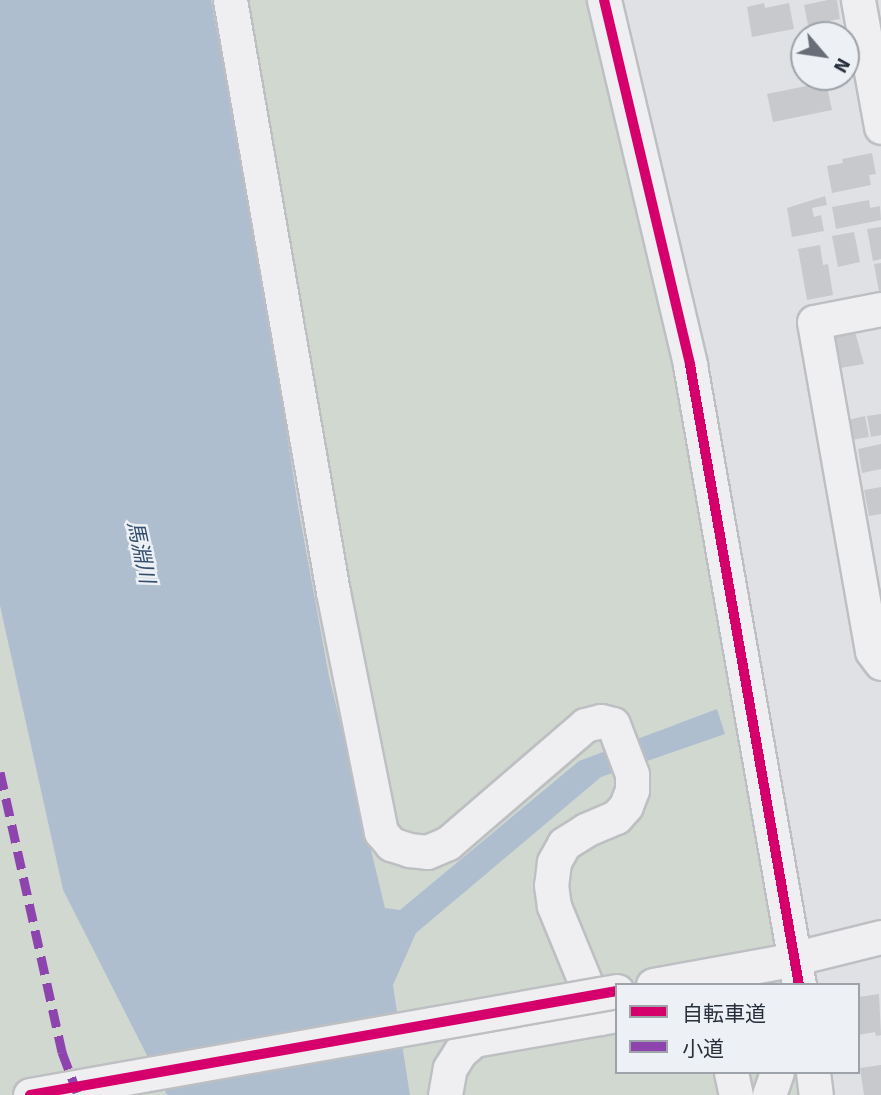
<!DOCTYPE html>
<meta charset="utf-8">
<style>
body{margin:0}
#map{position:relative;width:881px;height:1095px;overflow:hidden;background:#dfe1e4;font-family:Signika,"Noto Sans JP",sans-serif}
div>[style]{position:absolute}
[style*='--x']{left:calc(var(--x)*1px);top:calc(var(--y)*1px);width:calc(var(--w)*1px);rotate:calc(var(--a)*1deg)}
.green>*{inset:0;background:#d0d8d0}
.water>*{inset:0;background:#afbece}
.building>*{inset:0;background:#c8c9cc}
.roads{filter:drop-shadow(2px 0 #bdbfc2) drop-shadow(-2px 0 #bdbfc2) drop-shadow(0 2px #bdbfc2) drop-shadow(0 -2px #bdbfc2)}
.minor>*{height:33px;margin:-16.5px;padding:0 16.5px;transform-origin:16.5px;border-radius:16.5px;background:#efeff1}
.bridges{filter:drop-shadow(2px 0 #bdbfc2) drop-shadow(-2px 0 #bdbfc2) drop-shadow(0 2px #bdbfc2) drop-shadow(0 -2px #bdbfc2)}
.minor-bridge>*{height:33px;margin:-16.5px;padding:0 16.5px;transform-origin:16.5px;border-radius:16.5px;background:#efeff1}
.quiet>*{height:9px;margin-top:-4.5px;transform-origin:0;background:repeating-linear-gradient(90deg,#8e44ad 0 18px,transparent 0 27px)}
.cycleway>*{height:10px;margin:-5px;padding:0 5px;transform-origin:5px;border-radius:5px;background:#d6006c}
span{translate:-50% -50%;white-space:nowrap;text-align:center;line-height:1.15;-webkit-text-stroke:5px #edf0f4;paint-order:stroke}
.water-label{font-size:21px;color:#344e6e;font-style:italic}
.legend{position:absolute;left:615px;top:983px;width:245px;height:91px;box-sizing:border-box;background:#edf0f4;border:2px solid #9ea3aa;margin:0;padding:9px 12px;list-style:none;font-size:21px;color:#282f3c}
.legend li{display:flex;align-items:center;gap:14px;height:35px}
.legend b{width:35px;border:2px solid #9ea3aa}
.north{position:absolute;left:790px;top:21px;width:70px;height:70px;box-sizing:border-box;background:#edf0f4;border:2px solid #9ea3aa;border-radius:50%;rotate:119deg;font-size:19px;font-weight:700;line-height:28px;text-align:center;color:#282f3c}
.north::after{content:'';display:block;margin:auto;width:24px;height:32px;background:#686d77;clip-path:polygon(50% 0,100% 100%,50% 72%,0 100%)}
</style>
<div id="map">
<div class="green">
<div style="clip-path:polygon(211px 0,592px 0,685px 391px,788px 985px,617px 985px,617px 1072px,802px 1072px,806px 1095px,410px 1095px,393px 984px,415px 933px,384px 909px,329px 676px,299px 512px,263px 279px)"></div>
<div style="clip-path:polygon(0 606px,63px 890px,167px 1095px,0 1095px)"></div>
</div>
<div class="water">
<div style="clip-path:polygon(0 0,211px 0,263px 279px,299px 512px,329px 676px,385px 908px,400px 910px,579px 761px,717px 709px,725px 734px,601px 777px,416px 933px,393px 985px,410px 1095px,167px 1095px,63px 890px,0 606px)"></div>
</div>
<div class="building">
<div style="clip-path:polygon(828px 0,837px 0,840px 19px,808px 25px,804px 5px)"></div>
<div style="clip-path:polygon(764px 3px,765px 8px,789px 3px,794px 29px,752px 37px,747px 7px)"></div>
<div style="clip-path:polygon(826px 82px,832px 110px,773px 122px,767px 94px)"></div>
<div style="clip-path:polygon(872px 153px,876px 174px,869px 175px,871px 185px,832px 193px,827px 166px,843px 163px,842px 159px)"></div>
<div style="clip-path:polygon(825px 196px,827px 205px,812px 208px,814px 217px,821px 215px,824px 231px,792px 237px,787px 208px)"></div>
<div style="clip-path:polygon(869px 200px,870px 208px,880px 206px,881px 220px,836px 229px,832px 207px)"></div>
<div style="clip-path:polygon(881px 227px,881px 259px,873px 261px,867px 229px)"></div>
<div style="clip-path:polygon(854px 232px,860px 262px,838px 267px,832px 236px)"></div>
<div style="clip-path:polygon(820px 245px,823px 265px,828px 264px,833px 295px,807px 300px,798px 249px)"></div>
<div style="clip-path:polygon(881px 263px,881px 297px,880px 297px,874px 264px)"></div>
<div style="clip-path:polygon(854px 328px,864px 364px,840px 368px,833px 332px)"></div>
<div style="clip-path:polygon(881px 414px,881px 435px,871px 437px,867px 416px)"></div>
<div style="clip-path:polygon(865px 416px,869px 437px,851px 440px,848px 420px)"></div>
<div style="clip-path:polygon(881px 444px,881px 469px,862px 473px,858px 449px)"></div>
<div style="clip-path:polygon(881px 487px,881px 514px,869px 516px,864px 490px)"></div>
<div style="clip-path:polygon(879px 994px,881px 1035px,876px 1036px,875px 1032px,858px 1035px,858px 997px)"></div>
<div style="clip-path:polygon(881px 1065px,881px 1095px,864px 1095px,860px 1068px)"></div>
</div>
<div class="roads">
<div class="minor">
<div style="--x:230;--y:0;--w:601;--a:80.13"></div>
<div style="--x:333;--y:592;--w:245;--a:78.7"></div>
<div style="--x:381;--y:832;--w:16;--a:50"></div>
<div style="--x:391;--y:844;--w:19;--a:18"></div>
<div style="--x:409;--y:850;--w:18;--a:6"></div>
<div style="--x:427;--y:852;--w:23;--a:-23"></div>
<div style="--x:448;--y:843;--w:181;--a:-40.7"></div>
<div style="--x:585;--y:725;--w:16;--a:-14"></div>
<div style="--x:601;--y:721;--w:12;--a:14"></div>
<div style="--x:613;--y:724;--w:53;--a:69.2"></div>
<div style="--x:632;--y:774;--w:16;--a:90"></div>
<div style="--x:632;--y:790;--w:17;--a:111"></div>
<div style="--x:626;--y:806;--w:15;--a:132"></div>
<div style="--x:616;--y:817;--w:33;--a:157"></div>
<div style="--x:586;--y:830;--w:26;--a:148"></div>
<div style="--x:564;--y:844;--w:21;--a:119"></div>
<div style="--x:554;--y:862;--w:23;--a:97"></div>
<div style="--x:551;--y:885;--w:21;--a:82"></div>
<div style="--x:554;--y:906;--w:121;--a:67.7"></div>
<div style="--x:604;--y:0;--w:375;--a:76.7"></div>
<div style="--x:690;--y:365;--w:630;--a:80.03"></div>
<div style="--x:858;--y:0;--w:129;--a:79.7"></div>
<div style="--x:881;--y:309;--w:68;--a:169"></div>
<div style="--x:814;--y:322;--w:334;--a:80"></div>
<div style="--x:872;--y:651;--w:15;--a:53"></div>
<div style="--x:653;--y:985;--w:129;--a:-10.3"></div>
<div style="--x:780;--y:962;--w:104;--a:-13.9"></div>
<div style="--x:731;--y:1072;--w:24;--a:78"></div>
<div style="--x:813;--y:1072;--w:23;--a:83"></div>
<div style="--x:445;--y:1095;--w:27;--a:-80"></div>
<div style="--x:450;--y:1068;--w:19;--a:-58"></div>
<div style="--x:460;--y:1052;--w:18;--a:-41"></div>
<div style="--x:474;--y:1040;--w:145;--a:-9.9"></div>
<div style="--x:769;--y:1095;--w:24;--a:-71"></div>
</div>
</div>
<div class="bridges">
<div class="minor-bridge">
<div style="--x:30;--y:1095;--w:596;--a:-10.05"></div>
</div>
</div>
<div class="quiet">
<div style="--x:0;--y:772;--w:287;--a:77.5"></div>
<div style="--x:62;--y:1052;--w:43;--a:69.4"></div>
</div>
<div class="cycleway">
<div style="--x:604;--y:0;--w:375;--a:76.7"></div>
<div style="--x:690;--y:365;--w:630;--a:80.03"></div>
<div style="--x:30;--y:1095;--w:596;--a:-10.05"></div>
</div>
<div class="water-label">
<span style="left:141px;top:552px;rotate:78deg">馬淵川</span>
</div>
<ul class="legend">
<li><b style="height:9px;background:#d6006c"></b>自転車道</li>
<li><b style="height:9px;background:#8e44ad"></b>小道</li>
</ul>
<div class="north">N</div>
</div>
